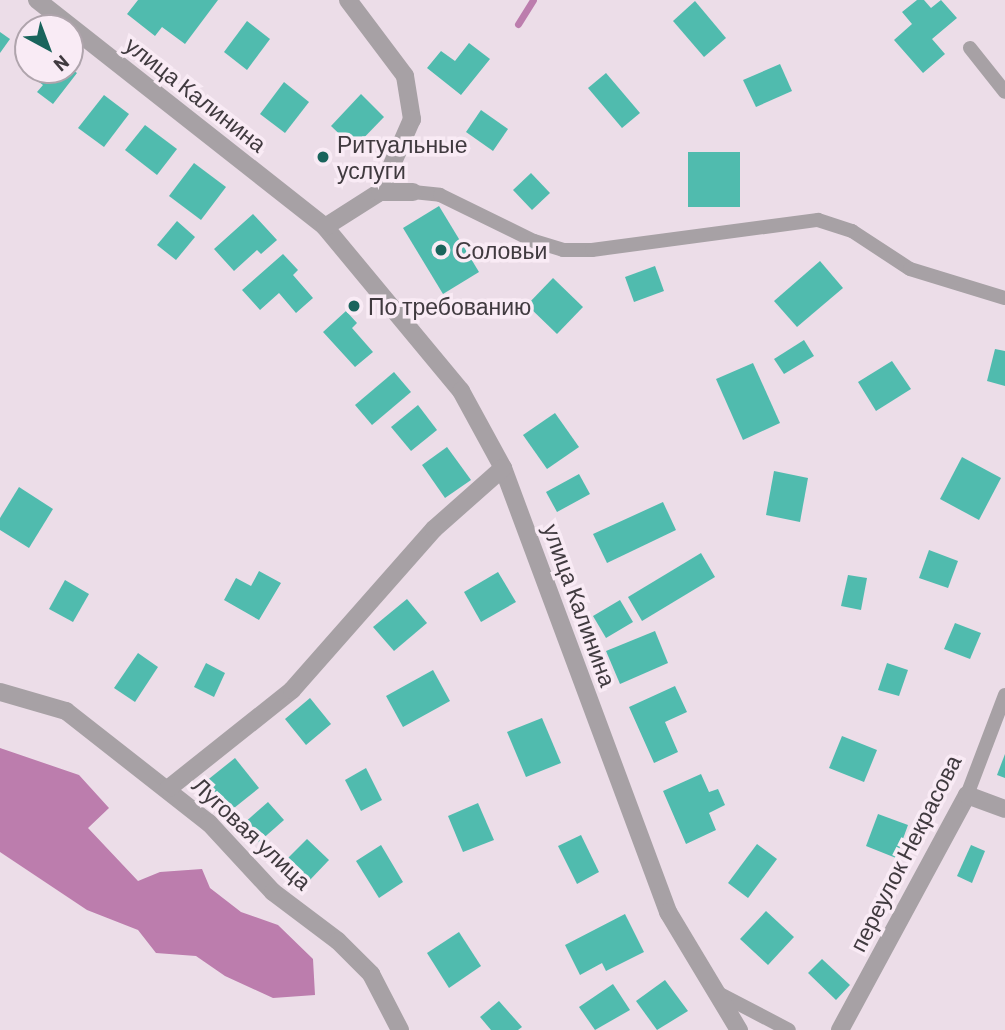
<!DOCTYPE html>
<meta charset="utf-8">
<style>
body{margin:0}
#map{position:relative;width:1005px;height:1030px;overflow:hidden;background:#ecdde8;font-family:Barlow,sans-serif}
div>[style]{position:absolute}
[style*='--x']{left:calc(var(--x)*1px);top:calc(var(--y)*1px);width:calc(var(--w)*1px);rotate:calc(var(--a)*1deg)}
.water>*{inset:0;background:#bc7dad}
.stream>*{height:7px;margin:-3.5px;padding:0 3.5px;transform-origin:3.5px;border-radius:3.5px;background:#bc7dad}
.building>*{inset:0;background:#50bbae}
.lane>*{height:14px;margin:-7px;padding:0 7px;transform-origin:7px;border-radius:7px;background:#a7a1a5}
.street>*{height:18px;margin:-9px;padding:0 9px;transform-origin:9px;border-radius:9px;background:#a7a1a5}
.dots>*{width:19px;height:19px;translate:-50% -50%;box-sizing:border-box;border:4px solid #f9ebf5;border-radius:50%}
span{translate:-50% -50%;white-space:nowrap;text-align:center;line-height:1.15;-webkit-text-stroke:7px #f9ebf5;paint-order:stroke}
.street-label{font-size:23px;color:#403a3f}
.poi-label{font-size:23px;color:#403a3f}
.left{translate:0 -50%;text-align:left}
.north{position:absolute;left:14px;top:14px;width:70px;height:70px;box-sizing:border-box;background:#f9ebf5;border:2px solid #afa4ac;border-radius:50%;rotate:139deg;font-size:19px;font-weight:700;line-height:28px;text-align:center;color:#403a3f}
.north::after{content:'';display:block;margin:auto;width:24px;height:32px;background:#19645c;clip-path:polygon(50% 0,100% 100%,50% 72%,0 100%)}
</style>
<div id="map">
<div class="water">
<div style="clip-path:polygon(0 748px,79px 775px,109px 808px,88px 828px,138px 881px,160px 872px,202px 869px,210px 888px,241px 912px,278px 925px,313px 959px,315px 995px,273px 998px,225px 976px,196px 956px,156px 953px,138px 930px,87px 910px,0 852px)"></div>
</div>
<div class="stream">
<div style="--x:518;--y:24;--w:28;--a:-58"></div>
</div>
<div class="building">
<div style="clip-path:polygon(138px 0,218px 0,185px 44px,162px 27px,155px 36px,127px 14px)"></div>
<div style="clip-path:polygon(917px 0,924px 0,931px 8px,941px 0,957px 18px,932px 39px,945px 54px,923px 73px,894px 40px,912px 24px,902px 12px)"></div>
<div style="clip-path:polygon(695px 1px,726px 38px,704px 57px,673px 21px)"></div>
<div style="clip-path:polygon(247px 21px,270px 39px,247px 70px,224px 52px)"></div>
<div style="clip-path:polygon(0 32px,10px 39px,0 53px)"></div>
<div style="clip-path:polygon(469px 43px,490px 59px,461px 95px,427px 68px,441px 51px,455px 61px)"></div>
<div style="clip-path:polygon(780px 64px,792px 91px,756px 107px,743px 80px)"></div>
<div style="clip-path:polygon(70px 68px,77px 73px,53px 104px,37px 92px,43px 85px,27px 73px)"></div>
<div style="clip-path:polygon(606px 73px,640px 113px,622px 128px,588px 88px)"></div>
<div style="clip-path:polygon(284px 82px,309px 102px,285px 133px,260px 114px)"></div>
<div style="clip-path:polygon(361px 94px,384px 117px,354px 148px,331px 126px)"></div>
<div style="clip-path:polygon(104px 95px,129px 114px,104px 147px,78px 128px)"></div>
<div style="clip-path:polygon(481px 110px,508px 129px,493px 151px,466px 132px)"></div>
<div style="clip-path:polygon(145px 125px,177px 149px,157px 175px,125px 150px)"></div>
<div style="clip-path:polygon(688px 152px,740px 152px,740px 207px,688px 207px)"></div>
<div style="clip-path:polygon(194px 163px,226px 187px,201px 220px,169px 196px)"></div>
<div style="clip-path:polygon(531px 173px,550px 193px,532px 210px,513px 190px)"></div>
<div style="clip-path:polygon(439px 206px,479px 272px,443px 294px,403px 228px)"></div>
<div style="clip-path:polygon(253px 214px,277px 240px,261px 254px,257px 250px,234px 271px,214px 249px)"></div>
<div style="clip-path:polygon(177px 221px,195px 237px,176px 260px,157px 245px)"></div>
<div style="clip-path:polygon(283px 254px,298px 270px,293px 275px,313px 298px,296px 313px,279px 293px,260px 310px,242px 290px)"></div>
<div style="clip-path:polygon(820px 261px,843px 288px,797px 327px,774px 301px)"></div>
<div style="clip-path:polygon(655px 266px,664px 291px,634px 302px,625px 277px)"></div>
<div style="clip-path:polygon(553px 278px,583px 307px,557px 334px,527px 305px)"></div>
<div style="clip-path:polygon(346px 311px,357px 323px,352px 328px,373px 352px,355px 367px,323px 332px)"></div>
<div style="clip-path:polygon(804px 340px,814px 356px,784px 374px,774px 359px)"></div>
<div style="clip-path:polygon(995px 349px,1005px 351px,1005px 386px,987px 381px)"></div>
<div style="clip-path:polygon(892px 361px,911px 389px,876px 411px,858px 382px)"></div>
<div style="clip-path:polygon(753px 363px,780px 423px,743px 440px,716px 379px)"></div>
<div style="clip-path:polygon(394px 372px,411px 392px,372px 425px,355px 405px)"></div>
<div style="clip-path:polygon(418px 405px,437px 430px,411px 451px,391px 427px)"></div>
<div style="clip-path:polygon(555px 413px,579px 447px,547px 469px,523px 435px)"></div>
<div style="clip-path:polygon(447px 447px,471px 480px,445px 498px,422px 465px)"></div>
<div style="clip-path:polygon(962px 457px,1001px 478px,979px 520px,940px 499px)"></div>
<div style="clip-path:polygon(774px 471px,808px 478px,800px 522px,766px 515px)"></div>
<div style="clip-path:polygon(579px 474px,590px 494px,557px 512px,546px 492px)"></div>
<div style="clip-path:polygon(19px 487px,53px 509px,29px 548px,0 530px,0 518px)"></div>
<div style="clip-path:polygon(663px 502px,676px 530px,607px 563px,593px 534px)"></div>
<div style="clip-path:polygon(929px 550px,958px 561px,948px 588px,919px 578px)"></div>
<div style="clip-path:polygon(701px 553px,715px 577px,642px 621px,628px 597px)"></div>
<div style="clip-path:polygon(259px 571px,281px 583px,259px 620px,224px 600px,236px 578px,251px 586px)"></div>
<div style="clip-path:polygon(498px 572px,516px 602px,481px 622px,464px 592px)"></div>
<div style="clip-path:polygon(848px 575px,867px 578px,861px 610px,841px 606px)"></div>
<div style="clip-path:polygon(65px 580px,89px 594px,73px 622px,49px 609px)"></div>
<div style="clip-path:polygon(407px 599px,427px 623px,394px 651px,373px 627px)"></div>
<div style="clip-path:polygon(620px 600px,633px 622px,606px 638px,593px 616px)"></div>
<div style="clip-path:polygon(955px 623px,981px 633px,970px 659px,944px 649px)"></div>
<div style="clip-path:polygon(655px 631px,668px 663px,620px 684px,606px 651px)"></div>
<div style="clip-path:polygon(138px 653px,158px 667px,135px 702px,114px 688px)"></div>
<div style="clip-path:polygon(206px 663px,225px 673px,214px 697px,194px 687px)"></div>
<div style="clip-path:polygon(887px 663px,908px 670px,899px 696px,878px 690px)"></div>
<div style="clip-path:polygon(433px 670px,450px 701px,403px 727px,386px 696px)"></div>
<div style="clip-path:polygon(675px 686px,687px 712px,665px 722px,678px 752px,654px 763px,629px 707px)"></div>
<div style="clip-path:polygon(310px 698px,331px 724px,306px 745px,285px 719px)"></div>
<div style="clip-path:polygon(542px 718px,561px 763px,526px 777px,507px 732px)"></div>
<div style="clip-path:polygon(842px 736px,877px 750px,864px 782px,829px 768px)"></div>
<div style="clip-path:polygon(1005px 754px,1005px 778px,997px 775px)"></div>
<div style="clip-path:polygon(235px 758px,259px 788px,224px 816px,200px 786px)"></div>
<div style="clip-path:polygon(366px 768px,382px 800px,361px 811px,345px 780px)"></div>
<div style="clip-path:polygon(701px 774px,709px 792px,718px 789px,725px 805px,709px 813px,716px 830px,686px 844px,663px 791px)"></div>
<div style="clip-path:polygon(268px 802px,284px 820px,259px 842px,243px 824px)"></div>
<div style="clip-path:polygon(478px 803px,494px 840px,463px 852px,448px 816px)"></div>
<div style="clip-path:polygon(878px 814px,908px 825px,896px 858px,866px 846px)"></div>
<div style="clip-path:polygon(581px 835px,599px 872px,577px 884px,558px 846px)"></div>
<div style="clip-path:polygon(307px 839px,329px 860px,308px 882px,286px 860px)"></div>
<div style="clip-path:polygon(757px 844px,777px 859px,748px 898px,728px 883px)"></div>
<div style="clip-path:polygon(381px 845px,403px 882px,379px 898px,356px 861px)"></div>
<div style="clip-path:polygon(971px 845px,985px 851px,972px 883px,957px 876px)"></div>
<div style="clip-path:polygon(766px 911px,794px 937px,768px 965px,740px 939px)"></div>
<div style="clip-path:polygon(625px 914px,644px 952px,606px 971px,602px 963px,580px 975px,565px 945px)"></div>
<div style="clip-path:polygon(459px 932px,481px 966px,449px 988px,427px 953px)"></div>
<div style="clip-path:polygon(822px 959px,850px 985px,836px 1000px,808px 973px)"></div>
<div style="clip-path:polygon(665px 980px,688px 1011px,657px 1030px,636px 1001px)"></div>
<div style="clip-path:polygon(613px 984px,630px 1010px,595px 1030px,579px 1007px)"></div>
<div style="clip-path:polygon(499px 1001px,522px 1027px,518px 1030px,491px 1030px,480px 1017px)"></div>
</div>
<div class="lane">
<div style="--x:970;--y:48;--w:56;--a:51.5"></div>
<div style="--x:413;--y:192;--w:27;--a:6"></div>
<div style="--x:440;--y:195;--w:105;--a:26.1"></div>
<div style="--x:534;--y:241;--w:30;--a:17"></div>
<div style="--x:563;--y:250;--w:29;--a:0"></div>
<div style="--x:592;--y:250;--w:228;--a:-7.6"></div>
<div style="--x:818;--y:220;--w:36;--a:18"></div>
<div style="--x:852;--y:231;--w:69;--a:33.2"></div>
<div style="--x:910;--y:269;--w:99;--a:17"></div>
<div style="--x:967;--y:795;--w:107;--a:-69.2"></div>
<div style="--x:716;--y:992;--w:82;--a:27.5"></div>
</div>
<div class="street">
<div style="--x:37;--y:0;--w:367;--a:38.2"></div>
<div style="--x:325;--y:227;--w:213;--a:50.3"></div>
<div style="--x:461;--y:391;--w:88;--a:61.4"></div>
<div style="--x:503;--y:468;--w:474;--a:69.6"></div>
<div style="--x:668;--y:912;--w:138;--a:59"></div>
<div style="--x:348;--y:0;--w:95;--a:53.1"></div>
<div style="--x:405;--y:76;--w:44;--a:80.8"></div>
<div style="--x:412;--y:119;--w:80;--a:113.7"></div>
<div style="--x:325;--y:227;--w:65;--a:-32.5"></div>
<div style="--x:380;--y:192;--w:33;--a:0"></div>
<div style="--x:0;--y:692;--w:69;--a:16.1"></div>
<div style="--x:66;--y:711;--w:182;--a:38.1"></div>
<div style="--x:209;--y:823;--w:94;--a:47.2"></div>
<div style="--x:273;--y:892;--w:81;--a:37"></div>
<div style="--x:338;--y:941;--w:47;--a:45"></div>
<div style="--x:371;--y:974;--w:63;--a:62.6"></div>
<div style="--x:169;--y:788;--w:157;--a:-38.5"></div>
<div style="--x:292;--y:690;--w:215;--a:-48.6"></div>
<div style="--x:434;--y:529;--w:92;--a:-41.5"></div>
<div style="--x:840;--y:1030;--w:267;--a:-61.6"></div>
<div style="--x:967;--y:795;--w:40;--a:20.2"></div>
</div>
<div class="dots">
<div style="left:323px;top:157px;background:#19645c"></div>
<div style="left:441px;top:250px;background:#19645c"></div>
<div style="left:354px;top:306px;background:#19645c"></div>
</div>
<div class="street-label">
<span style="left:196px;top:94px;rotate:38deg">улица Калинина</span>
<span style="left:580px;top:605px;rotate:70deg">улица Калинина</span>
<span style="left:252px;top:833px;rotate:43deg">Луговая улица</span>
<span style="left:905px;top:853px;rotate:-63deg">переулок Некрасова</span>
</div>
<div class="poi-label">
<span class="left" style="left:337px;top:157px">Ритуальные<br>услуги</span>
<span class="left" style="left:455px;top:250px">Соловьи</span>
<span class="left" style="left:368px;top:306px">По требованию</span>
</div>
<div class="north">N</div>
</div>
